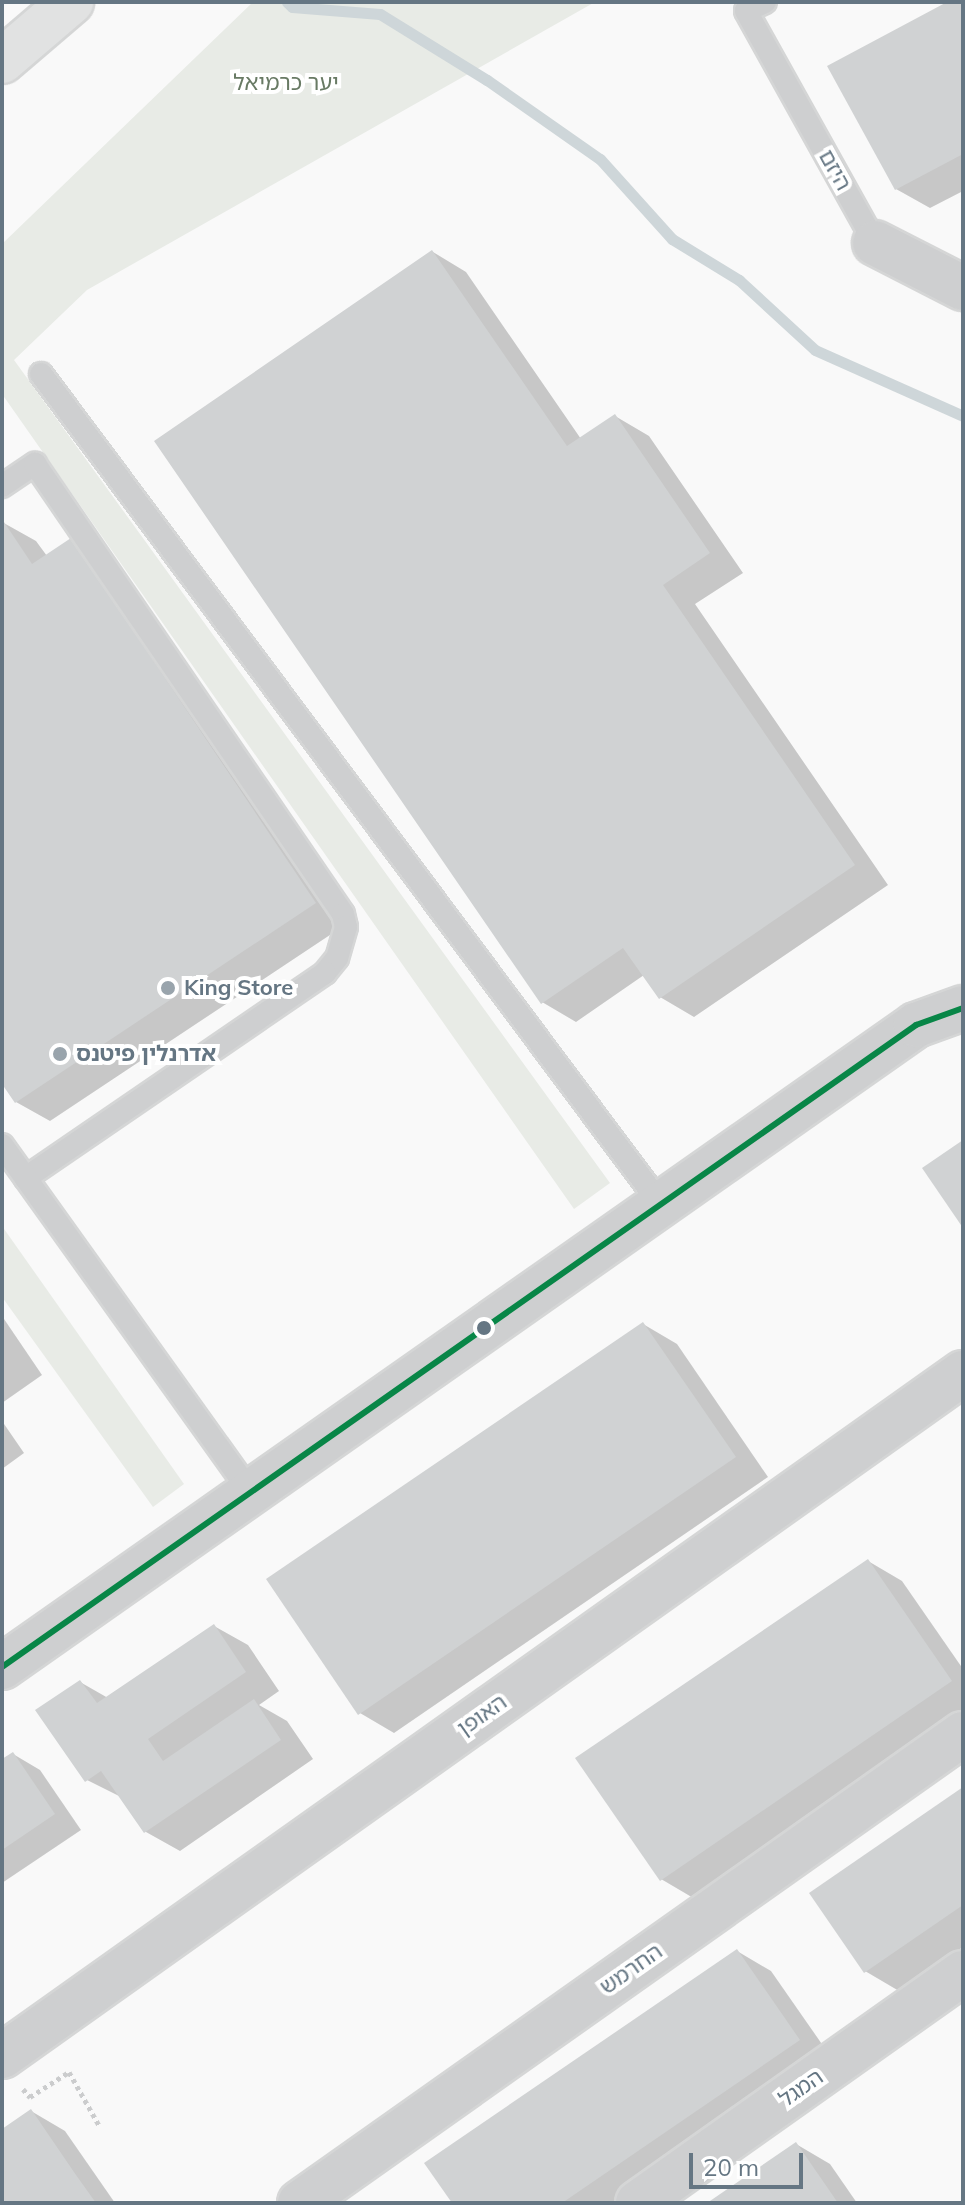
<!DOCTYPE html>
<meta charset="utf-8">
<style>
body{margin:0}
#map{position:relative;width:965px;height:2205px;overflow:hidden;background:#f9f9f9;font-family:Mulish,"Noto Sans Hebrew",sans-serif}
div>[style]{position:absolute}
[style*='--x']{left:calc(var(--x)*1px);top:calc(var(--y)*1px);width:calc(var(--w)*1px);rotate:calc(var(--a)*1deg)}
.green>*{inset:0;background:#e8ebe6}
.shadow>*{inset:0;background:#0003}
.stream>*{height:11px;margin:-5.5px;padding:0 5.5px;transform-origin:5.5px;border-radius:5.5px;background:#ced6d9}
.building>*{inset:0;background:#d0d2d3}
.path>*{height:5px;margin-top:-2.5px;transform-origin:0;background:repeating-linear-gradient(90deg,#cbcccd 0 4px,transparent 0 8px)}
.roads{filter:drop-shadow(2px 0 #d5d6d6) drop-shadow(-2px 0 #d5d6d6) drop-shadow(0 2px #d5d6d6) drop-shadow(0 -2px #d5d6d6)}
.lane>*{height:22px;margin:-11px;padding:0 11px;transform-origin:11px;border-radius:11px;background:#cecfd0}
.street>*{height:44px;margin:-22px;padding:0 22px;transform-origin:22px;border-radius:22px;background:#cecfd0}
.highway>*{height:44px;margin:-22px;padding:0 22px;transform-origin:22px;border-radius:22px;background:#e1e2e2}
.bus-1>*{height:6px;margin:-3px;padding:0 3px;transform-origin:3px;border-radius:3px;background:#088647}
.dots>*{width:22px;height:22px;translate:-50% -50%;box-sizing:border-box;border:4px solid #fff;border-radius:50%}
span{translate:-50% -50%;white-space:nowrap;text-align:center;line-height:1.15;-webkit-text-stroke:8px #fff;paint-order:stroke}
.park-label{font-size:22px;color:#687a64}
.street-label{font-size:22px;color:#657683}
.poi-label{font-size:22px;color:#657683;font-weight:700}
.left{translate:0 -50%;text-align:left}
.frame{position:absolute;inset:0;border:4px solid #657683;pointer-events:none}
.scale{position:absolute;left:689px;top:2153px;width:114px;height:36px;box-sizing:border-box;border:4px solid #657683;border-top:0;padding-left:10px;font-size:24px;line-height:28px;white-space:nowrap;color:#657683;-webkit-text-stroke:6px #fff;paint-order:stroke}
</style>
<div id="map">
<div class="green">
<div style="clip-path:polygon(253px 2px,595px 2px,87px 290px,14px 360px,610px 1183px,574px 1209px,2px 394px,2px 244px)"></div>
<div style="clip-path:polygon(2px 1226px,184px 1484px,153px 1507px,2px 1297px)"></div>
</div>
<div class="shadow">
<div style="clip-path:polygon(951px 2px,963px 2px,963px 191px,930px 208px,896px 189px)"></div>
<div style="clip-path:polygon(433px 252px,466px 272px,581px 439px,615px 416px,649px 436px,743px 573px,695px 604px,888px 885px,694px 1017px,660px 997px,644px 975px,576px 1022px,542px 1002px)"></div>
<div style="clip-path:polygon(2px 522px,36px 541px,47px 556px,71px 540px,105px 560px,348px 923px,50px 1121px,16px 1102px,2px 1081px)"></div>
<div style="clip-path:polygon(2px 1316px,42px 1375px,2px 1403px)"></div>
<div style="clip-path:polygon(643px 1324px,677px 1344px,768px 1477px,394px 1733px,360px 1713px)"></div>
<div style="clip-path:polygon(2px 1421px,24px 1453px,2px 1469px)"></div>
<div style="clip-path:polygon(868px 1561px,902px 1581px,963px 1669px,963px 1715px,695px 1899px,661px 1879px)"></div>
<div style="clip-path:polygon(214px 1626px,248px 1645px,279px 1691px,259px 1705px,287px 1721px,313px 1759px,180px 1851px,146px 1832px,123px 1798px,87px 1780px,80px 1682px,108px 1698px)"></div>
<div style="clip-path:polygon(13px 1754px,40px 1770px,81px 1830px,2px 1883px,2px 1761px)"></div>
<div style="clip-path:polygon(963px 1790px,963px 1947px,899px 1991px,865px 1971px)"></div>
<div style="clip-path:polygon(737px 1951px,771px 1971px,833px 2060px,624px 2203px,454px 2203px)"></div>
<div style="clip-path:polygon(31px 2111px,65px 2131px,115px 2203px,2px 2203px,2px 2131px)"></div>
<div style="clip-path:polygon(796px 2144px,830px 2164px,857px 2203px,710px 2203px)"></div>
</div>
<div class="stream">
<div style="--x:287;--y:2;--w:7;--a:45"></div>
<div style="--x:292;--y:7;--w:88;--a:4.5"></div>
<div style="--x:380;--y:14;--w:126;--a:31.7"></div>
<div style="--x:487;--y:80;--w:138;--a:35"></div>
<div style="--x:600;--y:159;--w:108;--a:48"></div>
<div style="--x:672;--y:239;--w:79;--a:31.5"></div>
<div style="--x:739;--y:280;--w:103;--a:42.6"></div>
<div style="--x:815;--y:350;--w:162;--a:24"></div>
</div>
<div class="building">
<div style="clip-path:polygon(947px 2px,963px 2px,963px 154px,895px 190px,827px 66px)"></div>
<div style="clip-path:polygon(432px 250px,567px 446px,615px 414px,710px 553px,663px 585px,855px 865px,659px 999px,623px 948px,541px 1004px,154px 441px)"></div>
<div style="clip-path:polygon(2px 519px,32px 564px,71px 538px,316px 903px,15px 1103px,2px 1084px)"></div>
<div style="clip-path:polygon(963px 1140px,963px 1228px,922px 1168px)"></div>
<div style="clip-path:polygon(643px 1322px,736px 1457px,358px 1715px,266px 1579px)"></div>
<div style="clip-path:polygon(868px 1559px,952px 1681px,660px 1881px,575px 1758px)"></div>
<div style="clip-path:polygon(214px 1624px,246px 1672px,148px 1739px,163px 1761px,254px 1699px,281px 1740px,144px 1833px,101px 1771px,85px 1782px,35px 1710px,80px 1680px,97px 1703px)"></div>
<div style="clip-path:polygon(13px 1752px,55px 1814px,2px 1850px,2px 1759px)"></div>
<div style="clip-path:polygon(963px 1787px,963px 1905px,864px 1973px,809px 1893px)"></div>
<div style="clip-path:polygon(737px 1949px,800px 2040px,562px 2203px,452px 2203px,424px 2163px)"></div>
<div style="clip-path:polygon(31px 2109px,76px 2175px,96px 2203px,2px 2203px,2px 2129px)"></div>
<div style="clip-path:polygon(796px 2142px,838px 2203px,707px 2203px)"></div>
</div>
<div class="path">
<div style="--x:23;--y:2089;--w:11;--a:49"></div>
<div style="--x:30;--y:2097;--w:46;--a:-32.7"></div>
<div style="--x:69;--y:2072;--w:63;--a:60.6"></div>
</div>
<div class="roads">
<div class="lane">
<div style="--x:765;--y:2;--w:21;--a:155"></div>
<div style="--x:746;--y:11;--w:265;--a:60.9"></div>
<div style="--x:41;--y:374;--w:1033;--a:53.26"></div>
<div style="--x:2;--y:486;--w:40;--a:-34"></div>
<div style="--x:35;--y:464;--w:545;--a:55.61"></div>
<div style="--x:343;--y:914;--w:13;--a:77"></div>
<div style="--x:346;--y:927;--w:32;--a:106"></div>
<div style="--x:337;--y:958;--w:19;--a:129"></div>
<div style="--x:325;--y:973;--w:363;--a:145.6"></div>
<div style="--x:2;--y:1145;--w:426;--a:54.4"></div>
</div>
<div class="street">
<div style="--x:875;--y:243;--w:99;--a:27.1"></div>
<div style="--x:2;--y:1667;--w:1117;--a:-35.08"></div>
<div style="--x:916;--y:1025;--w:50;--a:-19.9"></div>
<div style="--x:2;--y:2056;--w:1179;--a:-35.4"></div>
<div style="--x:300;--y:2203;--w:812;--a:-35.28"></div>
<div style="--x:638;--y:2203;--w:398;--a:-35.3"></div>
</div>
<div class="highway">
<div style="--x:2;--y:61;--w:91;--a:-40.5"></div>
</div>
</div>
<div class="bus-1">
<div style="--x:2;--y:1667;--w:1117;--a:-35.08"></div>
<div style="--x:916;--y:1025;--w:50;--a:-19.9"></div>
</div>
<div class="dots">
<div style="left:168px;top:988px;background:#99a4ac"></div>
<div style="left:60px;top:1054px;background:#99a4ac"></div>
<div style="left:484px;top:1328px;background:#657683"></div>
</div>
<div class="park-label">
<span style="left:286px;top:83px">יער כרמיאל</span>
</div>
<div class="street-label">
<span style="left:835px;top:170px;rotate:61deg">היזם</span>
<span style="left:482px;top:1715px;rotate:-35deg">האופן</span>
<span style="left:631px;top:1969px;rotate:-35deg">החרמש</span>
<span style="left:801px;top:2088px;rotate:-35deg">המגל</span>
</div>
<div class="poi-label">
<span class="left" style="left:184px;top:988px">King Store</span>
<span class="left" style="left:76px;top:1054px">אדרנלין פיטנס</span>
</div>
<div class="frame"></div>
<div class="scale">20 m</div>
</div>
